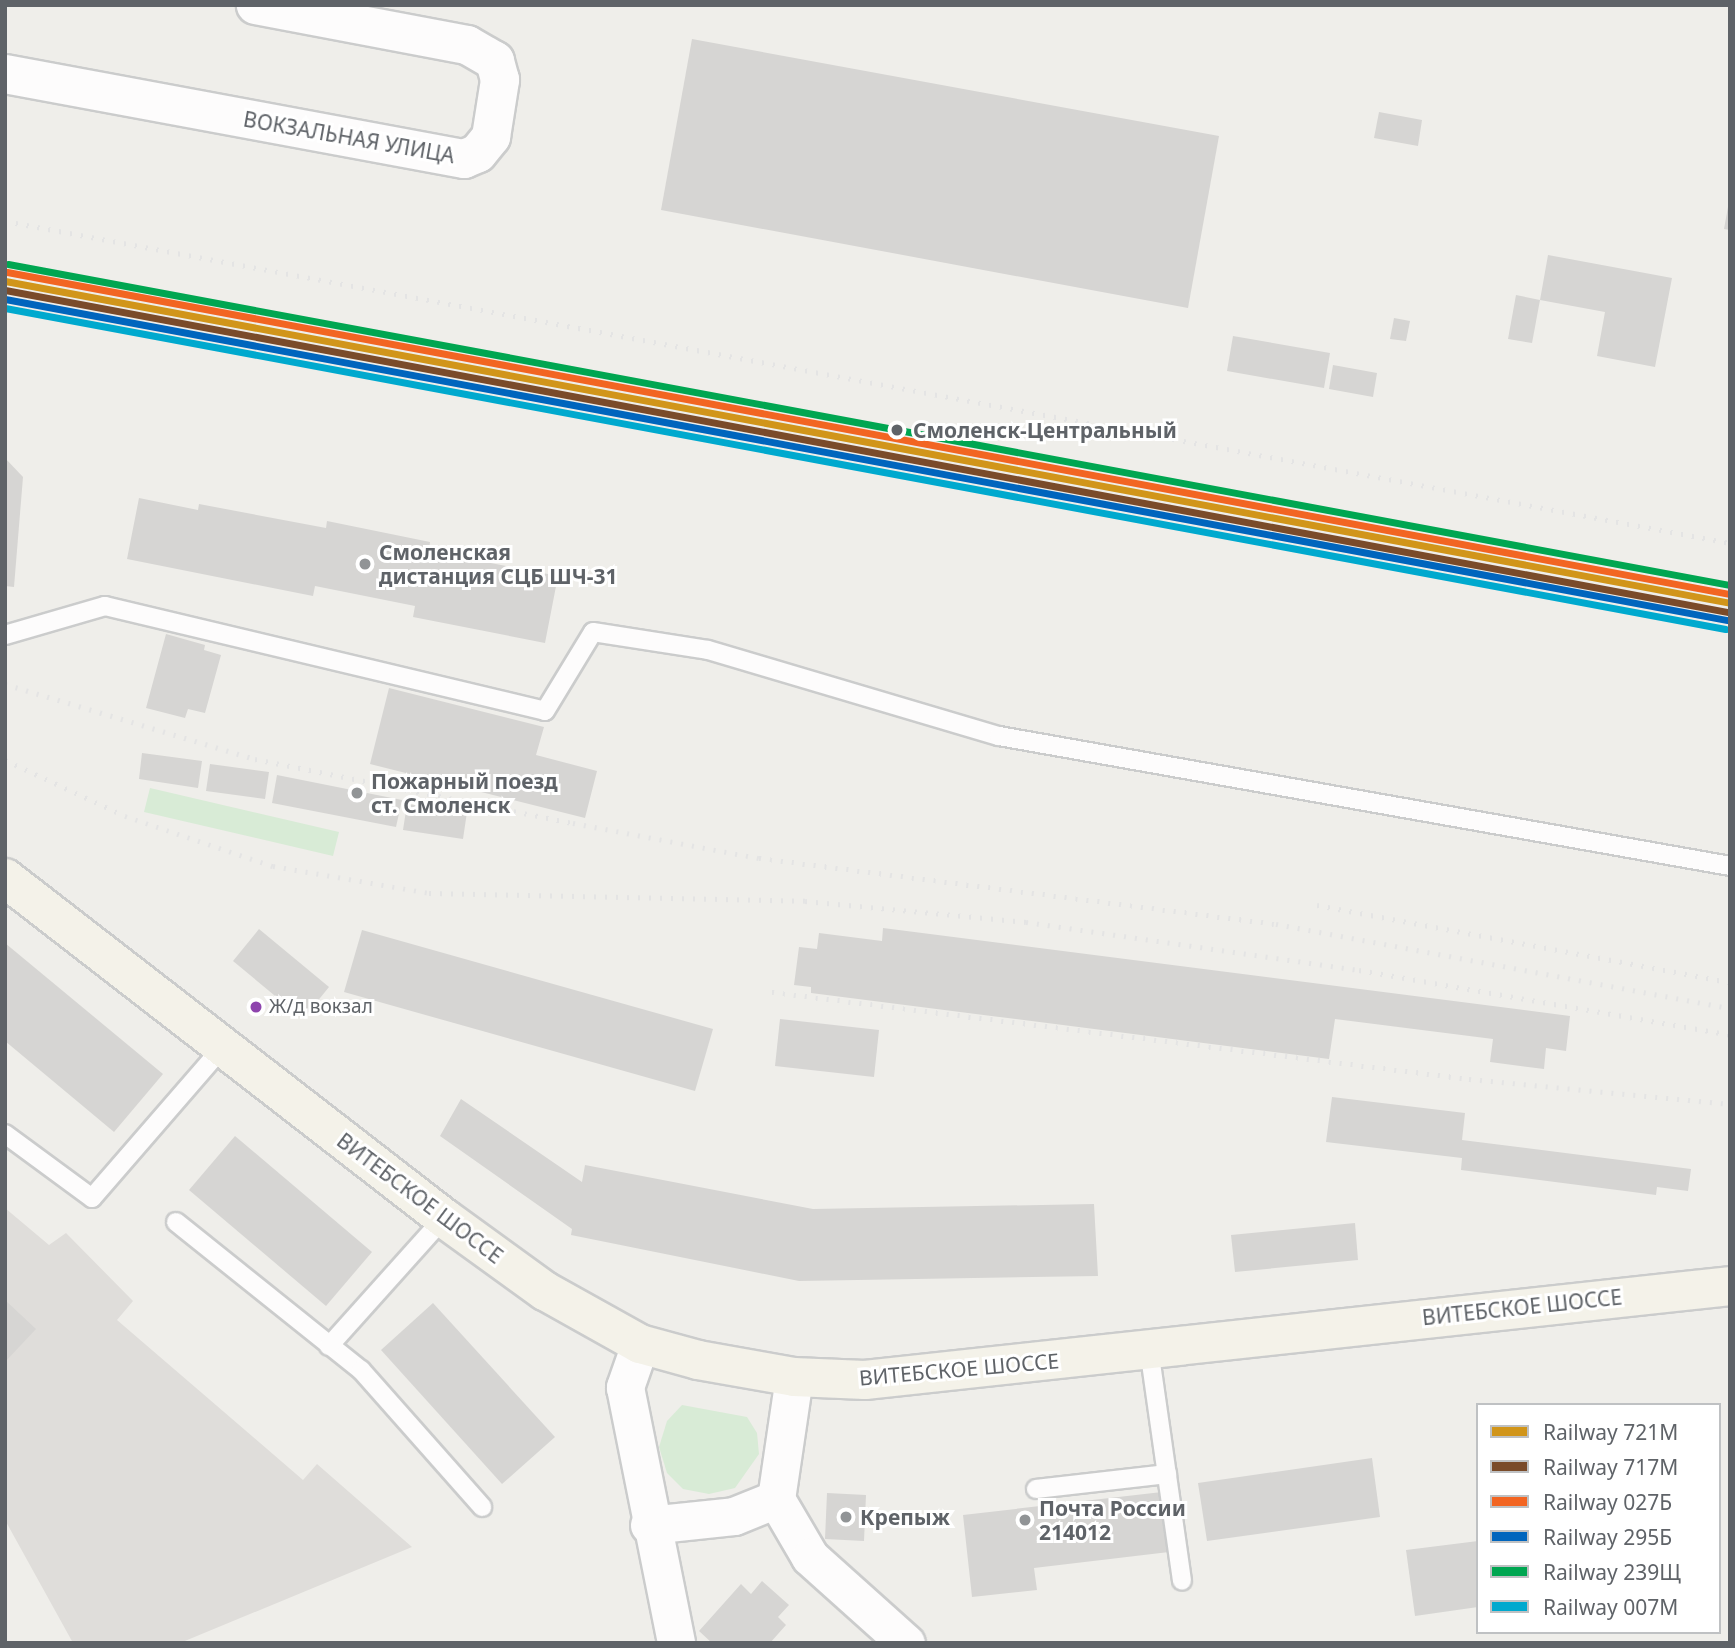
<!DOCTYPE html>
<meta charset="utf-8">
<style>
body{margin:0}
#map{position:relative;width:1735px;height:1648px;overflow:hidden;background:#efeeea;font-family:"Noto Sans",sans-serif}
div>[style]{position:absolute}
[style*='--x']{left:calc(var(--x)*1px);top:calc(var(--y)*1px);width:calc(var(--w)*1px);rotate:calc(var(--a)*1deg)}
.industrial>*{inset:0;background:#dfddda}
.green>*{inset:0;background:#d8ebd6}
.building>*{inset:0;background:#d6d5d3}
.roads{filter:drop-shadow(2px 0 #cbcccc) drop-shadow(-2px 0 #cbcccc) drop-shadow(0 2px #cbcccc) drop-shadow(0 -2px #cbcccc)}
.lane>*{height:18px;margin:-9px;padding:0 9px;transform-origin:9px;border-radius:9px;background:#fdfcfc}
.street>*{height:37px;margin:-18.5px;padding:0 18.5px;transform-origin:18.5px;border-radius:18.5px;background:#fdfcfc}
.secondary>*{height:38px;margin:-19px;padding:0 19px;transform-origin:19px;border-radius:19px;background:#fdfcfc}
.primary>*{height:38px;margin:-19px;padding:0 19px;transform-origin:19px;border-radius:19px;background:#f4f2e9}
.rail>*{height:5px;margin-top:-2.5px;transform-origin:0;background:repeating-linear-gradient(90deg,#e4e4e4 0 2px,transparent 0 11px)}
.rail-1>*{height:7px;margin:-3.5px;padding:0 3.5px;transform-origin:3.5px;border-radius:3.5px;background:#d1951a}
.rail-2>*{height:7px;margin:-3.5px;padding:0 3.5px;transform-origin:3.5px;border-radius:3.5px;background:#7a4b2a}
.rail-3>*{height:7px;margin:-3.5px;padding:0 3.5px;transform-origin:3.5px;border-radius:3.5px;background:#f26522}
.rail-4>*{height:7px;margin:-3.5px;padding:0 3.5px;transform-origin:3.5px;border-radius:3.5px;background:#0065bd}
.rail-5>*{height:7px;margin:-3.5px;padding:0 3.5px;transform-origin:3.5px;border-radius:3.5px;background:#00a651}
.rail-6>*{height:7px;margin:-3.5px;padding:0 3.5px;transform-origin:3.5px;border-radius:3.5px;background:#00a9ce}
.dots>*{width:19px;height:19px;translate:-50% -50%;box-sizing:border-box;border:4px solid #fff;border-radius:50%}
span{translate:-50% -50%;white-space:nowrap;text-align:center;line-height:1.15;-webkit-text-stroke:6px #fff;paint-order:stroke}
.bus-label{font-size:19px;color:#5f6368}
.left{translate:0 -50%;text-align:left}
.street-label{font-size:21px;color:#5f6368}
.stop-label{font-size:21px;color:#5f6368;font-weight:700}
.poi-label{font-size:21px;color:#5f6368;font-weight:700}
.frame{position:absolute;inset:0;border:7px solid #5f6368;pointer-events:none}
.legend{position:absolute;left:1476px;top:1403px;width:245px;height:231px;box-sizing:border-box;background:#fff;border:2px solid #bfc1c3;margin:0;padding:9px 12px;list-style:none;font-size:21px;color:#5f6368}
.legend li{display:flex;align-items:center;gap:14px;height:35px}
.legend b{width:35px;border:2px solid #bfc1c3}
</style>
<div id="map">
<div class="industrial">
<div style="clip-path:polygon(5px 1208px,49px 1245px,66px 1233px,133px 1301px,117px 1320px,303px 1480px,317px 1464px,412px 1547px,180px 1643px,73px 1643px,5px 1520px)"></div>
</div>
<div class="green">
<div style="clip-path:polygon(150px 788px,339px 832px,333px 856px,144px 812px)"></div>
<div style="clip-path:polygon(682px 1405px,747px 1417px,757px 1433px,759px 1454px,735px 1488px,709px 1494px,683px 1489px,667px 1473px,659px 1447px,667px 1421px)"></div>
</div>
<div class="building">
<div style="clip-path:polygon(692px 39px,1219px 136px,1188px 308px,661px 210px)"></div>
<div style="clip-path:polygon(1379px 112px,1422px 120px,1418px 146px,1374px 138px)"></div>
<div style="clip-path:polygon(1728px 207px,1730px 207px,1730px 230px,1724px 229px)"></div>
<div style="clip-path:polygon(1548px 255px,1672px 278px,1655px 367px,1597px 356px,1605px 312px,1540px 300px)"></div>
<div style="clip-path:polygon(1516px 295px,1540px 300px,1532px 343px,1508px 339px)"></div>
<div style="clip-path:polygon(1394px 318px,1410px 321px,1406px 341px,1390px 339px)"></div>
<div style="clip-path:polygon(1233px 336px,1330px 353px,1324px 388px,1227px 371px)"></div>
<div style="clip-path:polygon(1333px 365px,1377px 373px,1373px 397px,1329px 389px)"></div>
<div style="clip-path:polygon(5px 458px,23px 477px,14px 587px,5px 586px)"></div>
<div style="clip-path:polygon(139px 498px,198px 510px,199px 504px,326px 528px,327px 521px,430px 542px,429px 551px,558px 576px,545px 643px,413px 617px,415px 606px,315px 586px,313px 596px,127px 559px)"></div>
<div style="clip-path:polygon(166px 634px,205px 645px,204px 650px,221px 655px,205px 713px,188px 709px,185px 718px,146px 708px)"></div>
<div style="clip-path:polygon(389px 688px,544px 727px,536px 755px,597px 771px,585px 818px,370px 764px)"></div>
<div style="clip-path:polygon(142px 753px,202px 761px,198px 788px,139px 779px)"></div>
<div style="clip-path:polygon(210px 764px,269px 772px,265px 799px,206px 791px)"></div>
<div style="clip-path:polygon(277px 775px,402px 800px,396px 827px,272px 803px)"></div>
<div style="clip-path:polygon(407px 804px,467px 812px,463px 839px,403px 830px)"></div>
<div style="clip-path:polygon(883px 928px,1570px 1016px,1566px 1051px,1546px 1048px,1544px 1069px,1490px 1062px,1493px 1039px,1335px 1019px,1329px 1059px,811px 993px,811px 987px,794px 985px,799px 947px,817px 949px,819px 933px,882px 941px)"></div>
<div style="clip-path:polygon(259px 929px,329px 987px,303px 1019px,233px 961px)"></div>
<div style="clip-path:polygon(362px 930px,713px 1029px,695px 1091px,344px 992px)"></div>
<div style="clip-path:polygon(5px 943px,163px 1074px,114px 1132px,5px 1041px)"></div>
<div style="clip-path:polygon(780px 1019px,879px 1030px,874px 1077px,775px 1066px)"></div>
<div style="clip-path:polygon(1332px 1097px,1465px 1113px,1462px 1140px,1691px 1169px,1688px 1191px,1657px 1187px,1656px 1195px,1461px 1170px,1462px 1158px,1326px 1142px)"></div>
<div style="clip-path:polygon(461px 1099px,582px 1182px,585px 1165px,813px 1209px,1094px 1204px,1098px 1276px,799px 1281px,571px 1235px,572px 1229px,440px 1136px)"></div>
<div style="clip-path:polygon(235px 1136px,372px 1252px,326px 1306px,189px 1190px)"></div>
<div style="clip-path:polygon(1355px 1223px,1358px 1260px,1235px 1272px,1231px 1235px)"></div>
<div style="clip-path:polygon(5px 1300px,36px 1329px,5px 1362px)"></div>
<div style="clip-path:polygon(433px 1303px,555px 1437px,502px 1484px,381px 1350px)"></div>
<div style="clip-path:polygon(1372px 1458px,1380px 1517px,1207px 1541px,1198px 1483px)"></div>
<div style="clip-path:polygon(1162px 1492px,1169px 1552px,1034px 1568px,1037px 1590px,972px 1597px,963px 1515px)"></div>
<div style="clip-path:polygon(827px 1493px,866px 1495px,864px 1541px,825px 1539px)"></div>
<div style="clip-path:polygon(1478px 1541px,1478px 1607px,1415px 1616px,1406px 1550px)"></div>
<div style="clip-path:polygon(762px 1581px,789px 1605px,778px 1617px,786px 1625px,770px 1643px,712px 1643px,699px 1631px,741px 1584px,751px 1594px)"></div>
</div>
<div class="roads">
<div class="lane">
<div style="--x:5;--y:635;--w:104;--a:-16.2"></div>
<div style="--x:105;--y:606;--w:452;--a:13.4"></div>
<div style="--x:545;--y:711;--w:92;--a:-58.7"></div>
<div style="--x:593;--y:632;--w:116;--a:8.9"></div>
<div style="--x:708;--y:650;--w:303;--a:16.5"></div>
<div style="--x:999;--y:736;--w:742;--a:10.08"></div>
<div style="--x:5;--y:1134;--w:108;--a:36.3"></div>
<div style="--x:92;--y:1198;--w:200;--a:-49.1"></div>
<div style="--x:176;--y:1222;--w:237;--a:38.7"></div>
<div style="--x:361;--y:1370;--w:183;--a:48.5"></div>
<div style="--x:329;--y:1346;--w:172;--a:-48.1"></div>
<div style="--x:1149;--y:1349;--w:234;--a:81.9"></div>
<div style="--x:1036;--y:1489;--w:132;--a:-6.5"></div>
</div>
<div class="street">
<div style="--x:640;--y:1344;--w:46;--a:109.2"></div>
<div style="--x:625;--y:1387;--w:261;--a:78.7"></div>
<div style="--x:794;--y:1377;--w:123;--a:98.4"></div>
<div style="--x:776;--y:1499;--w:67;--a:59.6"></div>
<div style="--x:810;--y:1557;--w:129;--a:41.9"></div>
<div style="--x:649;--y:1525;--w:85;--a:-6"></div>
<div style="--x:734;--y:1516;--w:45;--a:-22"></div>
</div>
<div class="secondary">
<div style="--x:5;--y:74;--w:467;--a:10.5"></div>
<div style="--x:464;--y:159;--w:15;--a:-23"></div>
<div style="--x:478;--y:153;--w:21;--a:-51"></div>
<div style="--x:491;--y:137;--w:58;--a:-81"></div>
<div style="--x:500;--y:80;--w:20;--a:-105"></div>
<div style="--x:495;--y:61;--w:32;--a:-150"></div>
<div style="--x:467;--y:45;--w:215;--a:-169.3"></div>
</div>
<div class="primary">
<div style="--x:5;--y:878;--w:555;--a:37.76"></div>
<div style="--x:444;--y:1218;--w:125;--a:35.9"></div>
<div style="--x:545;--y:1291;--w:109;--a:29.2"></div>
<div style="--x:640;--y:1344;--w:60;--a:15.4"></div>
<div style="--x:698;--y:1360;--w:97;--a:10"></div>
<div style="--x:794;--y:1377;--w:71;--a:2.4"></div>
<div style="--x:865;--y:1380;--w:870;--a:-6.2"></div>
</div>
</div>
<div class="rail">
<div style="--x:5;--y:221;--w:1755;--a:10.57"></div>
<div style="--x:5;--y:684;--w:261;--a:16.7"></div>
<div style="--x:255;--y:759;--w:324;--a:11.4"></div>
<div style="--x:573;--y:823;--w:189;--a:10.7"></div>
<div style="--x:759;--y:858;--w:521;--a:7.28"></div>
<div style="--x:1276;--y:924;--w:462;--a:10.5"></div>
<div style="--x:5;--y:760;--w:132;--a:25"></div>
<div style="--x:125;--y:816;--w:156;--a:18.7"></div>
<div style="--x:273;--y:866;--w:158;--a:9.8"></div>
<div style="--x:429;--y:893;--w:376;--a:1.2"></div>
<div style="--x:805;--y:901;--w:222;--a:5.4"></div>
<div style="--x:1026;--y:922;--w:336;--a:8.2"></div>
<div style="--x:1359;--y:970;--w:377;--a:9.9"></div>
<div style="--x:1317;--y:905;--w:420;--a:10.6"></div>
<div style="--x:772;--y:992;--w:702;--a:7.11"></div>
<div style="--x:1469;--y:1079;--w:262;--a:5.5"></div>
</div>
<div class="rail-1">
<div style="--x:5;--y:281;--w:1755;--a:10.57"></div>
</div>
<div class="rail-2">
<div style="--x:5;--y:290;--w:1753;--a:10.59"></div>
</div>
<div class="rail-3">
<div style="--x:7;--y:272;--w:1753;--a:10.59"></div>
</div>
<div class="rail-4">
<div style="--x:5;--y:299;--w:1752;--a:10.56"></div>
</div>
<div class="rail-5">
<div style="--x:8;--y:264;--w:1752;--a:10.56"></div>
</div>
<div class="rail-6">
<div style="--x:5;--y:308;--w:1750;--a:10.57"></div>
</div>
<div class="dots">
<div style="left:897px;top:430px;background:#5f6368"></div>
<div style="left:365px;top:564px;background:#919496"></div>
<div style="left:357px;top:793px;background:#919496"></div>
<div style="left:256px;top:1007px;background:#8e44ad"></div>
<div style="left:846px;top:1517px;background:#919496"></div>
<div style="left:1025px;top:1520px;background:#919496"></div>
</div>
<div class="bus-label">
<span class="left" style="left:269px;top:1007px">Ж/д вокзал</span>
</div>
<div class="street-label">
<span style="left:349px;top:137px;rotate:10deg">ВОКЗАЛЬНАЯ УЛИЦА</span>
<span style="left:420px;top:1198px;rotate:37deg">ВИТЕБСКОЕ ШОССЕ</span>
<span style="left:1522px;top:1307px;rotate:-6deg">ВИТЕБСКОЕ ШОССЕ</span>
<span style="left:959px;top:1369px;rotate:-5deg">ВИТЕБСКОЕ ШОССЕ</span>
</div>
<div class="stop-label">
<span class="left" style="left:913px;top:430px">Смоленск-Центральный</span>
</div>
<div class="poi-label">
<span class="left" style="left:379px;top:564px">Смоленская<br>дистанция СЦБ ШЧ-31</span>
<span class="left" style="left:371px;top:793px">Пожарный поезд<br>ст. Смоленск</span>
<span class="left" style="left:1039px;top:1520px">Почта России<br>214012</span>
<span class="left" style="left:860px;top:1517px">Крепыж</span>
</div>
<div class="frame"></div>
<ul class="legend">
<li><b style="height:9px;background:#d1951a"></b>Railway 721М</li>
<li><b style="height:9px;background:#7a4b2a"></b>Railway 717М</li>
<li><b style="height:9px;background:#f26522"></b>Railway 027Б</li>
<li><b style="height:9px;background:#0065bd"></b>Railway 295Б</li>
<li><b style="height:9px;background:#00a651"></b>Railway 239Щ</li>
<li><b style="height:9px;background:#00a9ce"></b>Railway 007М</li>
</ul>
</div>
